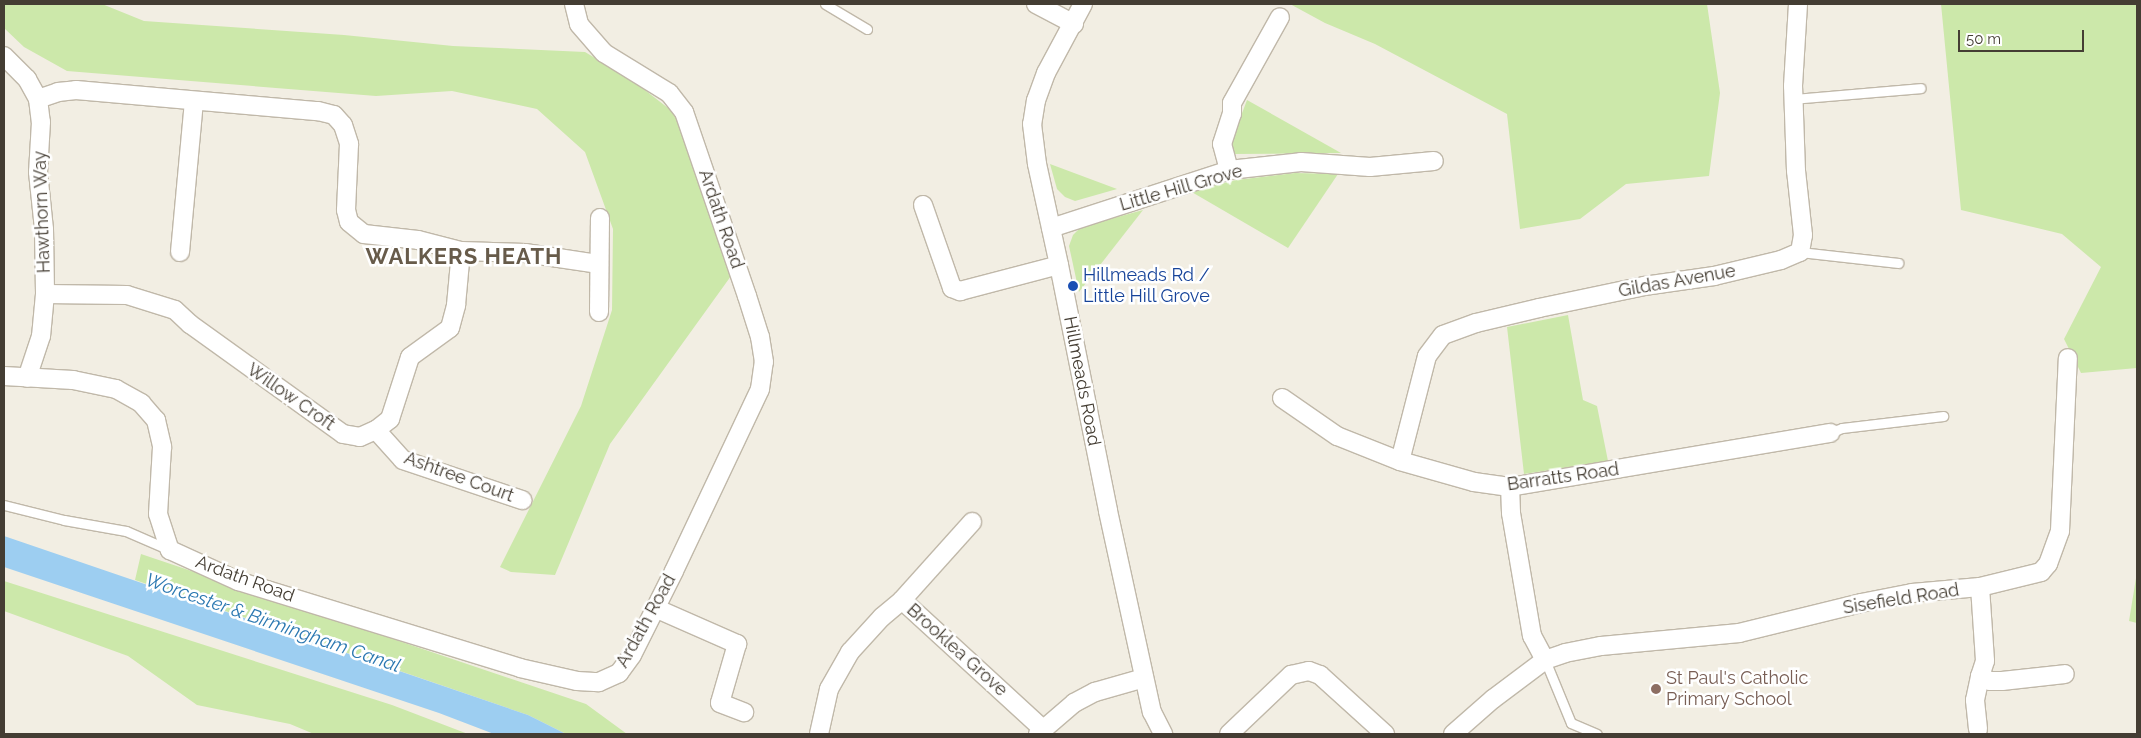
<!DOCTYPE html>
<style>
body{margin:0}
#map{position:relative;width:2141px;height:738px;overflow:hidden;background:#f2eee3;font-family:Raleway,sans-serif}
div>[style]{position:absolute}
[style*='--x']{left:calc(var(--x)*1px);top:calc(var(--y)*1px);width:calc(var(--w)*1px);rotate:calc(var(--a)*1deg)}
.green>*{inset:0;background:#cce8aa}
.water>*{inset:0;background:#9dcef1}
.roads{filter:drop-shadow(1px 0 #c0b8a9) drop-shadow(-1px 0 #c0b8a9) drop-shadow(0 1px #c0b8a9) drop-shadow(0 -1px #c0b8a9)}
.lane>*{height:9px;margin:-4.5px;padding:0 4.5px;transform-origin:4.5px;border-radius:4.5px;background:#fff}
.street>*{height:18px;margin:-9px;padding:0 9px;transform-origin:9px;border-radius:9px;background:#fff}
.dots>*{width:14px;height:14px;translate:-50% -50%;box-sizing:border-box;border:2px solid #fff;border-radius:50%}
span{translate:-50% -50%;white-space:nowrap;text-align:center;line-height:1.15;-webkit-text-stroke:5px #fff;paint-order:stroke}
.street-label{font-size:18px;color:#443d33}
.transit-label{font-size:18px;color:#164399}
.left{translate:0 -50%;text-align:left}
.education-label{font-size:18px;color:#785e54}
.water-label{font-size:19px;color:#2b78b1;font-style:italic}
.district-label{font-size:22px;color:#675b4a;font-weight:700;letter-spacing:1px}
.frame{position:absolute;inset:0;border:5px solid #443d33;pointer-events:none}
.scale{position:absolute;left:1958px;top:30px;width:126px;height:22px;box-sizing:border-box;border:2px solid #443d33;border-top:0;padding-left:6px;font-size:15px;line-height:18px;white-space:nowrap;color:#443d33;-webkit-text-stroke:4px #fff;paint-order:stroke}
</style>
<div id="map">
<div class="green">
<div style="clip-path:polygon(4px 4px,102px 4px,144px 21px,344px 35px,453px 46px,585px 52px,632px 80px,677px 115px,731px 276px,610px 444px,555px 575px,511px 572px,500px 567px,581px 406px,612px 310px,613px 229px,585px 152px,537px 109px,452px 91px,376px 96px,67px 71px,24px 47px,4px 28px)"></div>
<div style="clip-path:polygon(1290px 4px,1707px 4px,1720px 93px,1709px 176px,1626px 184px,1580px 219px,1520px 229px,1507px 114px,1375px 44px,1325px 23px)"></div>
<div style="clip-path:polygon(1941px 4px,2137px 4px,2137px 368px,2081px 373px,2064px 339px,2101px 267px,2062px 234px,1961px 210px)"></div>
<div style="clip-path:polygon(1247px 100px,1341px 153px,1232px 154px,1230px 145px)"></div>
<div style="clip-path:polygon(1050px 164px,1117px 189px,1075px 201px,1065px 197px,1057px 189px)"></div>
<div style="clip-path:polygon(1295px 173px,1338px 174px,1288px 248px,1190px 191px,1236px 180px)"></div>
<div style="clip-path:polygon(1143px 210px,1079px 292px,1069px 246px,1073px 235px,1081px 227px)"></div>
<div style="clip-path:polygon(1568px 315px,1583px 400px,1597px 406px,1608px 461px,1524px 474px,1507px 327px)"></div>
<div style="clip-path:polygon(141px 554px,586px 704px,627px 734px,566px 734px,528px 715px,135px 580px)"></div>
<div style="clip-path:polygon(2137px 572px,2137px 623px,2129px 621px)"></div>
<div style="clip-path:polygon(4px 581px,392px 705px,468px 734px,314px 734px,290px 724px,197px 705px,128px 656px,4px 611px)"></div>
</div>
<div class="water">
<div style="clip-path:polygon(4px 536px,528px 715px,566px 734px,494px 734px,439px 713px,4px 567px)"></div>
</div>
<div class="roads">
<div class="lane">
<div style="--x:825;--y:4;--w:49;--a:30.8"></div>
<div style="--x:1793;--y:99;--w:128;--a:-4.9"></div>
<div style="--x:1800;--y:252;--w:99;--a:6.4"></div>
<div style="--x:1830;--y:433;--w:13;--a:-23"></div>
<div style="--x:1842;--y:428;--w:102;--a:-6.8"></div>
<div style="--x:4;--y:505;--w:62;--a:14"></div>
<div style="--x:64;--y:520;--w:63;--a:10.1"></div>
<div style="--x:126;--y:531;--w:48;--a:23.4"></div>
<div style="--x:1545;--y:660;--w:68;--a:67.6"></div>
<div style="--x:1571;--y:723;--w:28;--a:23"></div>
</div>
<div class="street">
<div style="--x:1036;--y:4;--w:43;--a:27.8"></div>
<div style="--x:1083;--y:4;--w:78;--a:118.2"></div>
<div style="--x:1046;--y:73;--w:29;--a:110"></div>
<div style="--x:1036;--y:100;--w:24;--a:99"></div>
<div style="--x:1032;--y:124;--w:40;--a:82.9"></div>
<div style="--x:1037;--y:164;--w:103;--a:77.7"></div>
<div style="--x:1059;--y:265;--w:251;--a:78.7"></div>
<div style="--x:1108;--y:511;--w:206;--a:77.7"></div>
<div style="--x:1152;--y:712;--w:25;--a:63"></div>
<div style="--x:4;--y:56;--w:33;--a:45"></div>
<div style="--x:27;--y:79;--w:23;--a:61"></div>
<div style="--x:38;--y:99;--w:23;--a:83"></div>
<div style="--x:41;--y:122;--w:50;--a:93.4"></div>
<div style="--x:38;--y:172;--w:57;--a:84"></div>
<div style="--x:44;--y:229;--w:65;--a:89.1"></div>
<div style="--x:45;--y:294;--w:42;--a:95.4"></div>
<div style="--x:41;--y:336;--w:44;--a:108.4"></div>
<div style="--x:38;--y:99;--w:21;--a:-19"></div>
<div style="--x:58;--y:92;--w:18;--a:-6"></div>
<div style="--x:76;--y:90;--w:243;--a:5"></div>
<div style="--x:318;--y:111;--w:16;--a:14"></div>
<div style="--x:334;--y:115;--w:13;--a:48"></div>
<div style="--x:343;--y:125;--w:20;--a:72"></div>
<div style="--x:349;--y:144;--w:66;--a:92.6"></div>
<div style="--x:346;--y:210;--w:12;--a:76"></div>
<div style="--x:349;--y:222;--w:19;--a:39"></div>
<div style="--x:364;--y:234;--w:54;--a:6.3"></div>
<div style="--x:418;--y:240;--w:44;--a:14.3"></div>
<div style="--x:461;--y:251;--w:64;--a:1.8"></div>
<div style="--x:525;--y:253;--w:75;--a:8.5"></div>
<div style="--x:1229;--y:170;--w:27;--a:-105"></div>
<div style="--x:1222;--y:144;--w:32;--a:-72"></div>
<div style="--x:1232;--y:114;--w:11;--a:-90"></div>
<div style="--x:1232;--y:103;--w:98;--a:-60.8"></div>
<div style="--x:923;--y:205;--w:88;--a:70.7"></div>
<div style="--x:952;--y:288;--w:9;--a:21"></div>
<div style="--x:960;--y:291;--w:102;--a:-14.7"></div>
<div style="--x:1051;--y:228;--w:187;--a:-18"></div>
<div style="--x:1229;--y:170;--w:72;--a:-6.3"></div>
<div style="--x:1301;--y:162;--w:69;--a:4.1"></div>
<div style="--x:1370;--y:167;--w:64;--a:-5.4"></div>
<div style="--x:180;--y:252;--w:151;--a:-84.7"></div>
<div style="--x:45;--y:294;--w:82;--a:0.7"></div>
<div style="--x:127;--y:295;--w:50;--a:17.4"></div>
<div style="--x:175;--y:310;--w:21;--a:43"></div>
<div style="--x:190;--y:324;--w:188;--a:35.7"></div>
<div style="--x:343;--y:434;--w:17;--a:10"></div>
<div style="--x:360;--y:437;--w:17;--a:-24"></div>
<div style="--x:376;--y:430;--w:18;--a:-38"></div>
<div style="--x:390;--y:419;--w:65;--a:-72.1"></div>
<div style="--x:410;--y:357;--w:49;--a:-35.9"></div>
<div style="--x:450;--y:328;--w:24;--a:-75"></div>
<div style="--x:456;--y:305;--w:54;--a:-84.7"></div>
<div style="--x:599;--y:312;--w:94;--a:-89.4"></div>
<div style="--x:4;--y:376;--w:69;--a:3.3"></div>
<div style="--x:73;--y:380;--w:44;--a:11.8"></div>
<div style="--x:116;--y:389;--w:29;--a:29"></div>
<div style="--x:141;--y:403;--w:23;--a:49"></div>
<div style="--x:156;--y:420;--w:28;--a:77"></div>
<div style="--x:162;--y:447;--w:67;--a:93.4"></div>
<div style="--x:158;--y:514;--w:38;--a:72"></div>
<div style="--x:170;--y:550;--w:75;--a:24.5"></div>
<div style="--x:238;--y:581;--w:295;--a:17.1"></div>
<div style="--x:520;--y:668;--w:58;--a:12.8"></div>
<div style="--x:577;--y:681;--w:22;--a:3"></div>
<div style="--x:599;--y:682;--w:22;--a:-24"></div>
<div style="--x:619;--y:673;--w:22;--a:-54"></div>
<div style="--x:632;--y:655;--w:94;--a:-63.4"></div>
<div style="--x:674;--y:571;--w:201;--a:-64.7"></div>
<div style="--x:760;--y:389;--w:27;--a:-82"></div>
<div style="--x:764;--y:362;--w:25;--a:-99"></div>
<div style="--x:760;--y:337;--w:43;--a:-107.6"></div>
<div style="--x:747;--y:296;--w:194;--a:-108.9"></div>
<div style="--x:684;--y:112;--w:24;--a:-128"></div>
<div style="--x:669;--y:93;--w:76;--a:-148.4"></div>
<div style="--x:604;--y:53;--w:38;--a:-131"></div>
<div style="--x:579;--y:24;--w:21;--a:-104"></div>
<div style="--x:1282;--y:398;--w:67;--a:34.6"></div>
<div style="--x:1337;--y:436;--w:68;--a:21.6"></div>
<div style="--x:1400;--y:461;--w:77;--a:15.8"></div>
<div style="--x:1474;--y:482;--w:36;--a:8"></div>
<div style="--x:1510;--y:487;--w:325;--a:-9.6"></div>
<div style="--x:376;--y:430;--w:40;--a:48"></div>
<div style="--x:403;--y:460;--w:126;--a:18.6"></div>
<div style="--x:1400;--y:461;--w:108;--a:-75.6"></div>
<div style="--x:1427;--y:356;--w:26;--a:-53"></div>
<div style="--x:1443;--y:335;--w:35;--a:-20"></div>
<div style="--x:1476;--y:323;--w:65;--a:-13.4"></div>
<div style="--x:1539;--y:308;--w:107;--a:-11.8"></div>
<div style="--x:1644;--y:286;--w:71;--a:-8.1"></div>
<div style="--x:1714;--y:276;--w:69;--a:-13.4"></div>
<div style="--x:1781;--y:260;--w:21;--a:-23"></div>
<div style="--x:1800;--y:252;--w:17;--a:-80"></div>
<div style="--x:1803;--y:235;--w:64;--a:-96.2"></div>
<div style="--x:1796;--y:171;--w:85;--a:-92"></div>
<div style="--x:1793;--y:86;--w:82;--a:-86.5"></div>
<div style="--x:1980;--y:587;--w:74;--a:86.1"></div>
<div style="--x:1985;--y:661;--w:16;--a:108"></div>
<div style="--x:1980;--y:676;--w:11;--a:27"></div>
<div style="--x:1990;--y:681;--w:12;--a:0"></div>
<div style="--x:2002;--y:681;--w:63;--a:-6.3"></div>
<div style="--x:902;--y:600;--w:105;--a:-48.1"></div>
<div style="--x:655;--y:608;--w:90;--a:23.7"></div>
<div style="--x:737;--y:644;--w:61;--a:106.1"></div>
<div style="--x:720;--y:703;--w:26;--a:21"></div>
<div style="--x:1545;--y:660;--w:21;--a:-19"></div>
<div style="--x:1565;--y:653;--w:37;--a:-11"></div>
<div style="--x:1601;--y:646;--w:139;--a:-5.4"></div>
<div style="--x:1739;--y:633;--w:126;--a:-13.8"></div>
<div style="--x:1861;--y:603;--w:52;--a:-11.1"></div>
<div style="--x:1912;--y:593;--w:68;--a:-5"></div>
<div style="--x:1980;--y:587;--w:63;--a:-13.8"></div>
<div style="--x:2041;--y:572;--w:11;--a:-49"></div>
<div style="--x:2048;--y:564;--w:35;--a:-70"></div>
<div style="--x:2060;--y:531;--w:173;--a:-87.4"></div>
<div style="--x:1978;--y:729;--w:29;--a:-96"></div>
<div style="--x:1975;--y:700;--w:25;--a:-78"></div>
<div style="--x:819;--y:734;--w:46;--a:-77.5"></div>
<div style="--x:829;--y:689;--w:43;--a:-60.4"></div>
<div style="--x:850;--y:652;--w:47;--a:-47.6"></div>
<div style="--x:882;--y:617;--w:26;--a:-40"></div>
<div style="--x:902;--y:600;--w:191;--a:42.5"></div>
<div style="--x:1038;--y:734;--w:48;--a:-40.7"></div>
<div style="--x:1074;--y:703;--w:24;--a:-28"></div>
<div style="--x:1095;--y:692;--w:51;--a:-15.9"></div>
<div style="--x:1229;--y:734;--w:86;--a:-43.6"></div>
<div style="--x:1291;--y:675;--w:18;--a:-13"></div>
<div style="--x:1309;--y:671;--w:12;--a:20"></div>
<div style="--x:1320;--y:675;--w:88;--a:42.2"></div>
<div style="--x:1453;--y:734;--w:53;--a:-41.2"></div>
<div style="--x:1493;--y:699;--w:65;--a:-36.9"></div>
<div style="--x:1545;--y:660;--w:27;--a:-118"></div>
<div style="--x:1532;--y:636;--w:125;--a:-99.7"></div>
<div style="--x:1511;--y:513;--w:26;--a:-92"></div>
</div>
</div>
<div class="dots">
<div style="left:1073px;top:286px;background:#1a4fb4"></div>
<div style="left:1656px;top:689px;background:#8d6e63"></div>
</div>
<div class="street-label">
<span style="left:1181px;top:188px;rotate:-16deg">Little Hill Grove</span>
<span style="left:42px;top:212px;rotate:-92deg">Hawthorn Way</span>
<span style="left:721px;top:219px;rotate:71deg">Ardath Road</span>
<span style="left:1677px;top:281px;rotate:-10deg">Gildas Avenue</span>
<span style="left:1082px;top:381px;rotate:79deg">Hillmeads Road</span>
<span style="left:291px;top:397px;rotate:35deg">Willow Croft</span>
<span style="left:459px;top:477px;rotate:20deg">Ashtree Court</span>
<span style="left:1563px;top:477px;rotate:-8deg">Barratts Road</span>
<span style="left:245px;top:579px;rotate:20deg">Ardath Road</span>
<span style="left:1901px;top:599px;rotate:-9deg">Sisefield Road</span>
<span style="left:646px;top:621px;rotate:-61deg">Ardath Road</span>
<span style="left:957px;top:650px;rotate:42deg">Brooklea Grove</span>
</div>
<div class="transit-label">
<span class="left" style="left:1083px;top:286px">Hillmeads Rd /<br>Little Hill Grove</span>
</div>
<div class="education-label">
<span class="left" style="left:1666px;top:689px">St Paul's Catholic<br>Primary School</span>
</div>
<div class="water-label">
<span style="left:273px;top:623px;rotate:19deg">Worcester &amp; Birmingham Canal</span>
</div>
<div class="district-label">
<span style="left:464px;top:257px">WALKERS HEATH</span>
</div>
<div class="frame"></div>
<div class="scale">50 m</div>
</div>
